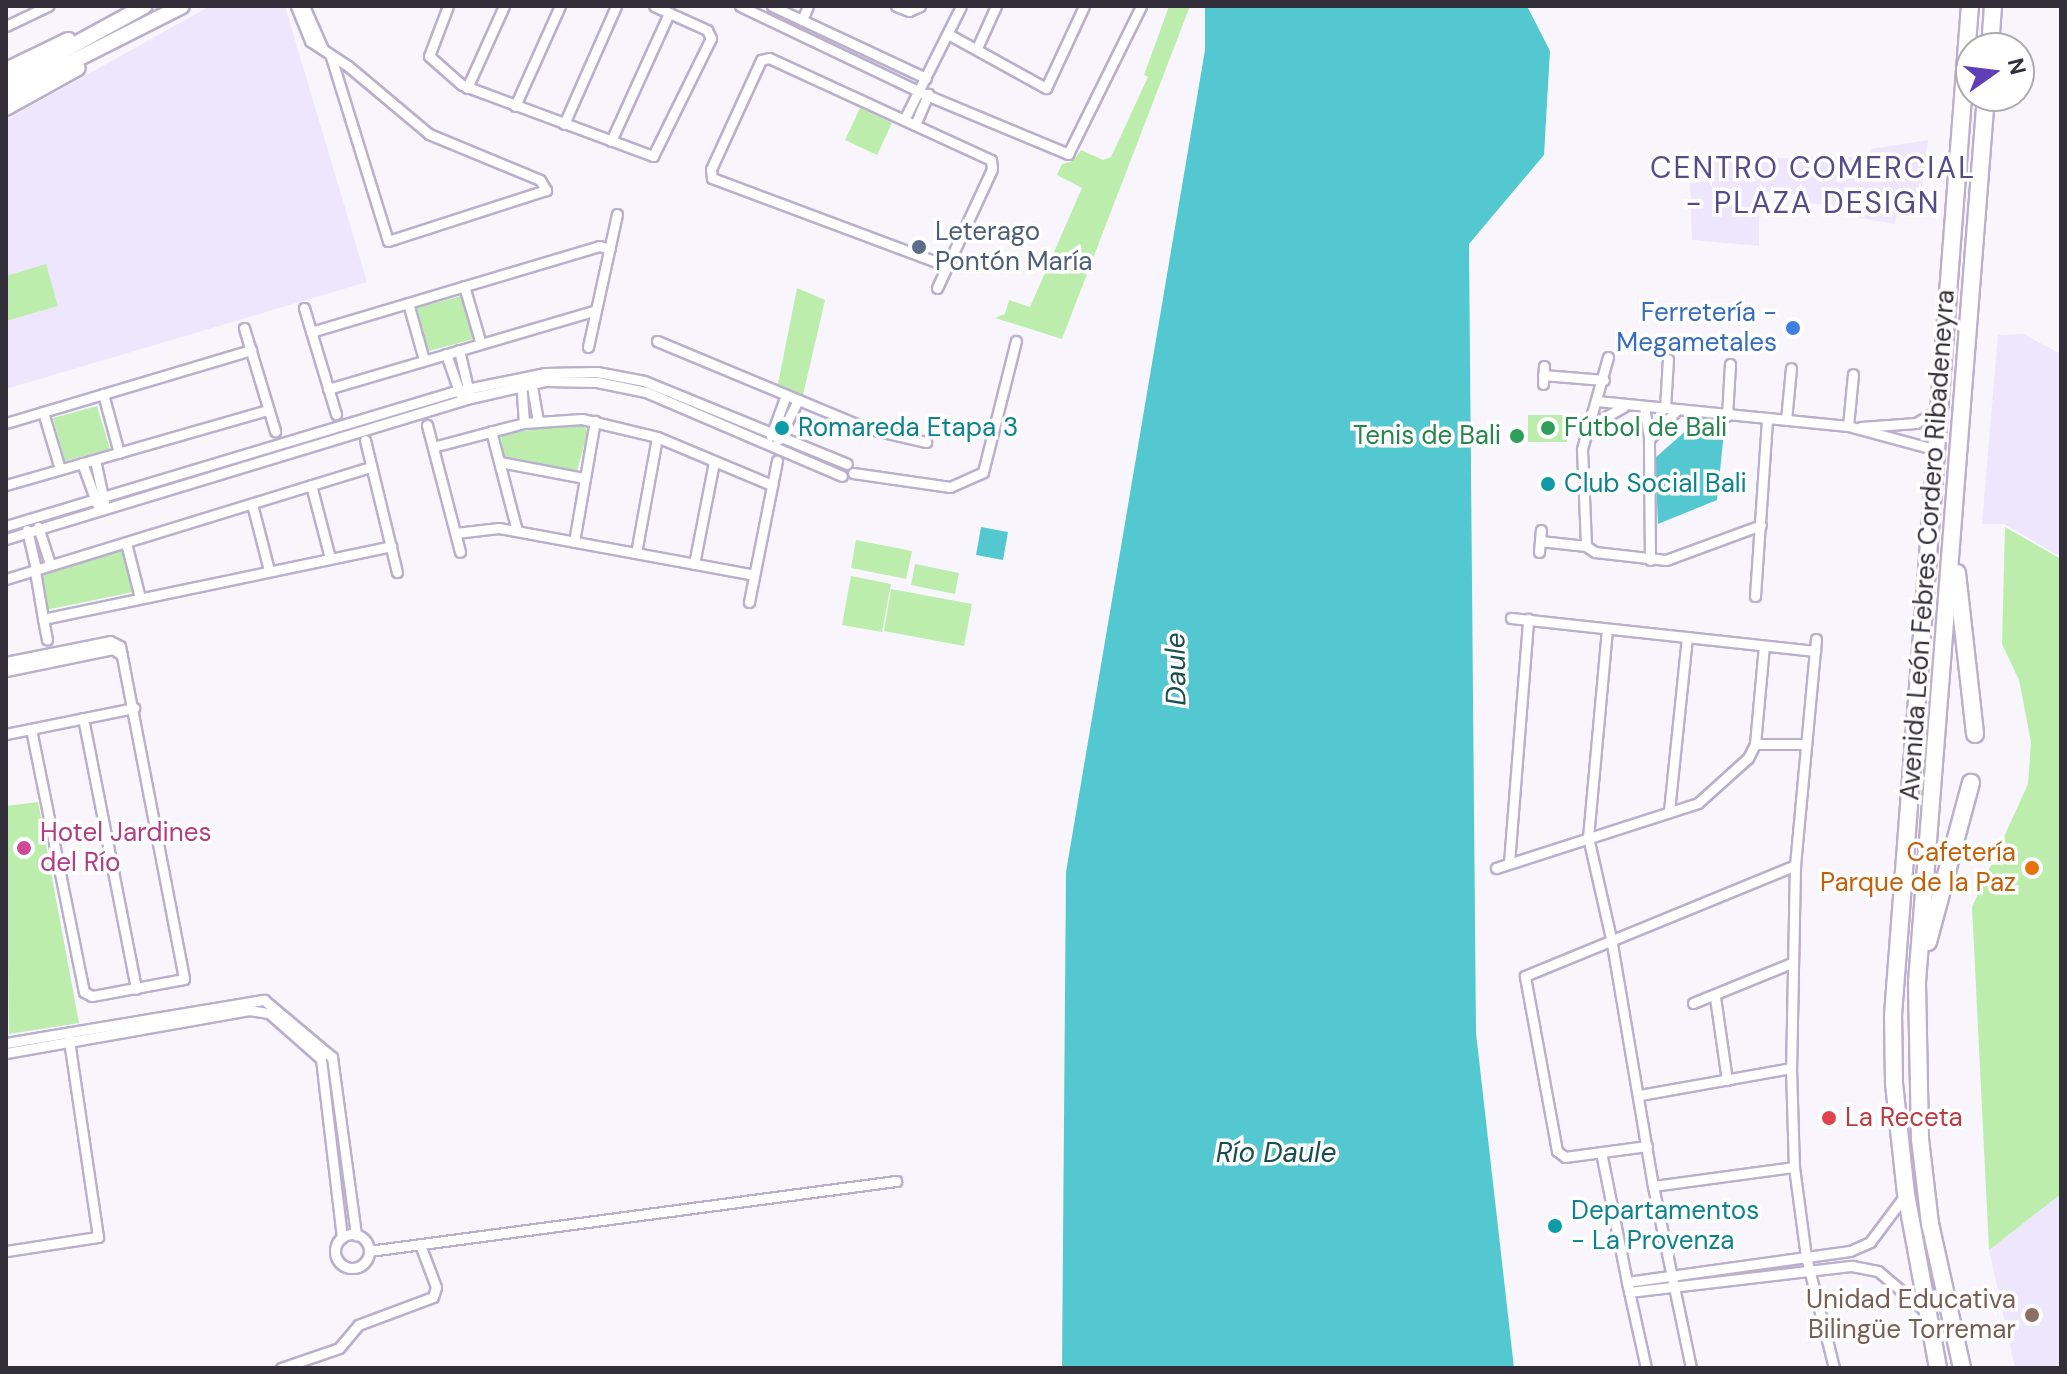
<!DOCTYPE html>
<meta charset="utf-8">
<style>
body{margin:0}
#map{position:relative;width:2067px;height:1374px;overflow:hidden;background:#f8f6fc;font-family:"DM Sans",sans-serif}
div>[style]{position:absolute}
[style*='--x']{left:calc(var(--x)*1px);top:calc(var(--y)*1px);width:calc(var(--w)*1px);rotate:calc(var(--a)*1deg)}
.built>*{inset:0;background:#eee6fc}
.green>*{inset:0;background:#bcedad}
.water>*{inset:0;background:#53c8d1}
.roads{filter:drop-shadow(2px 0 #bab0cc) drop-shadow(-2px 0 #bab0cc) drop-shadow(0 2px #bab0cc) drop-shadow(0 -2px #bab0cc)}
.street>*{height:9px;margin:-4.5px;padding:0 4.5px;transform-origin:4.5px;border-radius:4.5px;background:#fff}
.street>.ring{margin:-4.5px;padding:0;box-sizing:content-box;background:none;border:9px solid #fff;border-radius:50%}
.primary>*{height:14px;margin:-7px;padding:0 7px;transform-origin:7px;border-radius:7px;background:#fff}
.highway>*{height:16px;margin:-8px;padding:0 8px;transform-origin:8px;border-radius:8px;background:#fff}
.dots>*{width:22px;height:22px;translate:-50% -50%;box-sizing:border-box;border:4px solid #fff;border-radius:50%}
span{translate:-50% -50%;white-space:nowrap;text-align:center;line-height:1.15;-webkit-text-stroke:7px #fff;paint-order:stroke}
.service-label{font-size:26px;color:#4e5e75}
.left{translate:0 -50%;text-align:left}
.shop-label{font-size:26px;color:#366cbe}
.right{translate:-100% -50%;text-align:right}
.culture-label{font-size:26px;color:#0d838f}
.leisure-label{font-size:26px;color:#27864d}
.street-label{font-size:26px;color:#332f3a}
.hotel-label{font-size:26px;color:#b23c85}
.food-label{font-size:26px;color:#c56008}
.health-label{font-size:26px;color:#be3a42}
.education-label{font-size:26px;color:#785e54}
.water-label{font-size:28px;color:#1a4d51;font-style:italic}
.quarter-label{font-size:30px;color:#564b8a;letter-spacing:2px}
.frame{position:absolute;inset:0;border:8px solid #332f3a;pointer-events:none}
.north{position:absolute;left:1955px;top:32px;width:80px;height:80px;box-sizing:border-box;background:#fff;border:2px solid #adacb0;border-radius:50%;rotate:76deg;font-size:22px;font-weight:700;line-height:32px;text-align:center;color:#332f3a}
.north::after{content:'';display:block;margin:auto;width:28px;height:36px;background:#5f3fb7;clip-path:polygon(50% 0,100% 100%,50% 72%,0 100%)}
</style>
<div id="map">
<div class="built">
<div style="clip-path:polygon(210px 6px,285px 6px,367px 282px,6px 389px,6px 120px)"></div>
<div style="clip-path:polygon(1928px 140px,1919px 211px,1898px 208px,1895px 224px,1859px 218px,1858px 208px,1796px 202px,1794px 194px,1759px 191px,1759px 246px,1692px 240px,1690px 183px,1709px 181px,1709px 159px,1869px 157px,1870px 149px)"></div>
<div style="clip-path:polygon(2023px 334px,2061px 354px,2061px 557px,2004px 524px,1982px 524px,1998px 335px)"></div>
<div style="clip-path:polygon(2061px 1194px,2061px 1368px,2015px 1368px,1989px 1250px)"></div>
</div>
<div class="green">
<div style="clip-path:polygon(1169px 6px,1190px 6px,1062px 339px,995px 318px,1005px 314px,1009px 300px,1030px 307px,1082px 188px,1057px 175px,1062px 164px,1073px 161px,1081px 150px,1103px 160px,1111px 157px,1148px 77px,1144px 75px)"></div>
<div style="clip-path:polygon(860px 108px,892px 123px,877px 155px,845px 140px)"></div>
<div style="clip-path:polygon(46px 264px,58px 306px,6px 321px,6px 276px)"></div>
<div style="clip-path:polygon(797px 288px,825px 300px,803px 395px,778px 384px)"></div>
<div style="clip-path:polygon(461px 296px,474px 339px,429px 351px,417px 308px)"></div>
<div style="clip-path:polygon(97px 406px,110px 449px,65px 461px,53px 418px)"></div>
<div style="clip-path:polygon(1528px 415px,1567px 415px,1567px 442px,1528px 442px)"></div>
<div style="clip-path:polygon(553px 426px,584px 426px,588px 432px,577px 471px,503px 456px,501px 435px)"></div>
<div style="clip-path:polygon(2005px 527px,2061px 559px,2061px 1194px,1989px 1250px,1972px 907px,2028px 784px,2031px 742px,2019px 680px,2002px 644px)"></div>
<div style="clip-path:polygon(856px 540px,912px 551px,906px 579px,851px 568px)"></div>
<div style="clip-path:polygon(122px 550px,133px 592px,46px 610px,41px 572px)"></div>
<div style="clip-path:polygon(915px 564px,959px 573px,955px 594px,911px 585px)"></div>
<div style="clip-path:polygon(851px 576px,891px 584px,882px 632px,842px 625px)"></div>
<div style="clip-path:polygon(891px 589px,972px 604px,964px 646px,884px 631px)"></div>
<div style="clip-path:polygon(38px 802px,79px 1023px,9px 1034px,6px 806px)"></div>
</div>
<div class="water">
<div style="clip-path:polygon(1205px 6px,1527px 6px,1550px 51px,1544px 155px,1469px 244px,1476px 1033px,1514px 1368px,1062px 1368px,1066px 872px,1205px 50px)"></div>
<div style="clip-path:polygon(1688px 429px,1724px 432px,1717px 500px,1658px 524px,1655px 458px)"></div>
<div style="clip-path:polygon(981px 527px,1008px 532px,1003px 560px,976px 555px)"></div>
</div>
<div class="roads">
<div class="street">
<div style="--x:296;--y:6;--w:38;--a:68"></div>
<div style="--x:310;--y:41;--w:45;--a:33.3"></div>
<div style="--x:348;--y:66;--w:106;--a:40"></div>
<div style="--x:429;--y:134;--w:120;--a:22.5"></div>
<div style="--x:540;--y:180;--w:12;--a:59"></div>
<div style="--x:546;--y:190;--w:166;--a:162.1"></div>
<div style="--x:388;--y:241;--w:193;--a:-107.2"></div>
<div style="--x:304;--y:6;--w:47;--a:66.2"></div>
<div style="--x:448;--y:6;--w:53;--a:110.8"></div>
<div style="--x:429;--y:56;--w:44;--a:41.3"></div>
<div style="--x:462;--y:85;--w:204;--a:20.4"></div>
<div style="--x:653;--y:156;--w:131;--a:-63.8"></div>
<div style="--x:711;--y:38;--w:9;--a:-117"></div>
<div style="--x:707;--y:30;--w:58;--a:-155.6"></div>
<div style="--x:740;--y:6;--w:209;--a:25.5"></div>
<div style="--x:929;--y:96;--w:151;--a:22.6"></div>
<div style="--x:1068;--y:154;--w:165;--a:-63.7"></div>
<div style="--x:772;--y:6;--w:170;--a:25.1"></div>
<div style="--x:896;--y:6;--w:14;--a:21"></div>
<div style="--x:909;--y:11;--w:12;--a:-24"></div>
<div style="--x:802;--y:20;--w:15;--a:-67"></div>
<div style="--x:6;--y:26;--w:47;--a:-25.5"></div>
<div style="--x:948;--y:34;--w:112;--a:28.9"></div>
<div style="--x:1046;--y:88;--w:90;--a:-65.1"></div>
<div style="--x:977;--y:48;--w:46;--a:-65.7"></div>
<div style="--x:467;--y:88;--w:90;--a:-65.7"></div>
<div style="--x:515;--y:106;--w:110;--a:-65.8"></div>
<div style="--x:904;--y:120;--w:127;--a:-63.4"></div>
<div style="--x:564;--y:124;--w:129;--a:-66.2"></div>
<div style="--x:915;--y:125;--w:34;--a:-67"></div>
<div style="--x:611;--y:141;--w:141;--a:-65.6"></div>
<div style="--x:464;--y:286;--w:60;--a:73.7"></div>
<div style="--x:937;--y:288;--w:131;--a:-65.2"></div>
<div style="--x:992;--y:169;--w:9;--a:-96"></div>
<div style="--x:991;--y:160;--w:244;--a:-155.3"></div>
<div style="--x:769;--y:58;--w:8;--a:166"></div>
<div style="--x:761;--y:60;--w:120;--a:114.6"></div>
<div style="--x:711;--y:169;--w:9;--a:84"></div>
<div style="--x:712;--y:178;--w:249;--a:20.5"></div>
<div style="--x:408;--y:303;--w:59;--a:74.3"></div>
<div style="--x:304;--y:308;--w:111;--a:73.2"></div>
<div style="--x:244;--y:328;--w:108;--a:73.2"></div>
<div style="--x:311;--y:332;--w:301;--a:-16.6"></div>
<div style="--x:599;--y:246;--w:11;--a:15"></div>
<div style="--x:657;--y:341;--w:226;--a:22.6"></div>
<div style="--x:866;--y:428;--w:62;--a:13.1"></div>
<div style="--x:588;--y:347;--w:136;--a:-77.7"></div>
<div style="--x:459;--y:350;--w:44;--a:76.9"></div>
<div style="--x:446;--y:354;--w:42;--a:70.7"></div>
<div style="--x:1608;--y:357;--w:96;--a:105.8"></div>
<div style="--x:1582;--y:449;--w:97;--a:87.6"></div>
<div style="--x:1586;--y:546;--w:11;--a:34"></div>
<div style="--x:1595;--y:552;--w:71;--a:6.4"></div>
<div style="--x:1666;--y:560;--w:101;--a:-20.2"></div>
<div style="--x:1543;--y:375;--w:61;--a:4.7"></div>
<div style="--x:521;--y:380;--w:43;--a:86"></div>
<div style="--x:531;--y:381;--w:41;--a:80.1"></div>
<div style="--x:1543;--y:384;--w:18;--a:-87"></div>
<div style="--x:328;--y:389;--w:279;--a:-16.4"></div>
<div style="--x:103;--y:394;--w:61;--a:74.8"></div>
<div style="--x:1597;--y:401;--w:252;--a:5.7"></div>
<div style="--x:1848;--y:426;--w:89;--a:15"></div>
<div style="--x:1644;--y:406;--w:33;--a:81"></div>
<div style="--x:1665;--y:408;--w:49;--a:-86.5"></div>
<div style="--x:43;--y:412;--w:59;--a:73.4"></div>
<div style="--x:1727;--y:416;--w:52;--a:-86.7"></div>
<div style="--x:1786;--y:420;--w:52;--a:-84.5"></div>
<div style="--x:6;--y:423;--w:256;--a:-16.6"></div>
<div style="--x:427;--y:425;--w:131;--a:75.4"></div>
<div style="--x:1590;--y:426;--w:39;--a:-30"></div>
<div style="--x:1848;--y:426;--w:52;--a:-84.5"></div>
<div style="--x:1861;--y:427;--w:55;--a:-4.2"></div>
<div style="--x:1916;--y:423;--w:24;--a:-30"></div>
<div style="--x:491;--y:431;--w:103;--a:75.4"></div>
<div style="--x:771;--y:436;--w:44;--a:-69.9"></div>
<div style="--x:365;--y:440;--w:136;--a:76.4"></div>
<div style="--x:778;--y:440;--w:45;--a:-63.4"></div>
<div style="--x:433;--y:447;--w:94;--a:-14.8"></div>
<div style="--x:524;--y:423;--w:58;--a:-3.9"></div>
<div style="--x:582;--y:419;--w:77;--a:13.5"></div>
<div style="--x:657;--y:437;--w:125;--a:22.7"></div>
<div style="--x:95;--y:460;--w:43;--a:77.9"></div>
<div style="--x:500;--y:462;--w:86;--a:10.8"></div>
<div style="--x:82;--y:463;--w:44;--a:69.9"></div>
<div style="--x:853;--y:473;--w:98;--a:8.2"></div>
<div style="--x:950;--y:487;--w:36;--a:-24"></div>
<div style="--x:983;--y:472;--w:135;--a:-75.9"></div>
<div style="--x:6;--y:485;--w:273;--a:-16"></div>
<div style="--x:311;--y:485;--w:75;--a:75.4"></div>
<div style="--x:252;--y:504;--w:68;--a:75.6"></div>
<div style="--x:6;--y:526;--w:471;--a:-16.7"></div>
<div style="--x:457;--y:391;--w:90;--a:-11.6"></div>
<div style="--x:545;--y:373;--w:52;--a:-1.1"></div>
<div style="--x:597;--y:372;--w:48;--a:10.8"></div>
<div style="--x:644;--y:381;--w:219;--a:22.2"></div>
<div style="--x:38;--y:527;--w:40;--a:72"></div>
<div style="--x:27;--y:530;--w:39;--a:77"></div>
<div style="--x:456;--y:533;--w:43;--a:-6.6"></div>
<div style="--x:499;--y:528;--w:259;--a:10.4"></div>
<div style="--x:6;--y:539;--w:481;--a:-16.9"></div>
<div style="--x:466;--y:399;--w:82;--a:-12.7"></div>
<div style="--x:546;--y:381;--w:51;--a:1.1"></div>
<div style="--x:597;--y:382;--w:50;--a:11.5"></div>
<div style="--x:646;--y:392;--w:213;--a:23.2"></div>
<div style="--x:1540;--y:541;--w:46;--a:6.2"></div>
<div style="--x:574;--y:542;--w:123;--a:-80.2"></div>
<div style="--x:126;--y:543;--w:57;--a:75.7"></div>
<div style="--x:1539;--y:552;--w:22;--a:-85"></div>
<div style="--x:636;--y:553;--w:118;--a:-79.7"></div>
<div style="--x:1650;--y:560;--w:121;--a:-90.5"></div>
<div style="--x:1649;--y:439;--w:40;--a:-46"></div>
<div style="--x:694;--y:564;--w:104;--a:-78.9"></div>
<div style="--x:35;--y:571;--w:49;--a:80.5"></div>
<div style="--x:43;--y:619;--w:356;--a:-11.8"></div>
<div style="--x:6;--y:579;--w:382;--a:-17.1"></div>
<div style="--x:1755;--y:596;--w:178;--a:-86.1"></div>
<div style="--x:749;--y:602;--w:144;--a:-78.8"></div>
<div style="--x:1511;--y:618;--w:306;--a:6.2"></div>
<div style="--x:43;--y:619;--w:21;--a:79"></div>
<div style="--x:1607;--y:629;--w:209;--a:95.2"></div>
<div style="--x:1588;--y:837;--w:104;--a:77.2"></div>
<div style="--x:1611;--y:938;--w:252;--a:80.4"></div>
<div style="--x:1653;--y:1186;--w:186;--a:78.2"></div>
<div style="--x:1816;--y:639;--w:227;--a:95.3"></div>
<div style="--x:1795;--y:865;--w:203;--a:91.1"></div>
<div style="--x:1791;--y:1068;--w:99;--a:88.3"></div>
<div style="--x:1794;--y:1167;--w:91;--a:82.4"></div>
<div style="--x:1806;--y:1257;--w:114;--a:75.8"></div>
<div style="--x:6;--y:662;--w:106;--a:-11.4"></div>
<div style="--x:110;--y:641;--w:11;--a:27"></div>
<div style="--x:120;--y:646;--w:339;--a:79.1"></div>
<div style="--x:184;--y:979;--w:94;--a:169.5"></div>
<div style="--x:92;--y:996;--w:9;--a:-153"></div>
<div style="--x:84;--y:992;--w:268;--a:-101.4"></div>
<div style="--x:6;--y:671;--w:109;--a:-11.6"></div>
<div style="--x:113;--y:649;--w:11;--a:34"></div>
<div style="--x:83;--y:718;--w:276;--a:78.9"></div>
<div style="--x:6;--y:734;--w:131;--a:-11.5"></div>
<div style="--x:1755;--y:744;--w:51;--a:0"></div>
<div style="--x:1669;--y:811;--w:175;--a:-84.1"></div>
<div style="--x:1509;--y:863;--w:245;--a:-85.5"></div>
<div style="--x:1496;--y:868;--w:212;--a:-17.8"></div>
<div style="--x:1698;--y:803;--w:67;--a:-42"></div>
<div style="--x:1748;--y:758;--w:16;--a:-63"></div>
<div style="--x:1755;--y:744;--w:98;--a:-84.8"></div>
<div style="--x:1715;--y:997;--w:84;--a:81.8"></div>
<div style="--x:1693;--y:1003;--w:104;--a:-22.1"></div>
<div style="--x:6;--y:1043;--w:262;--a:-9.5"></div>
<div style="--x:264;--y:1000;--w:89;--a:40"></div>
<div style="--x:332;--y:1057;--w:180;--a:82.3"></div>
<div style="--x:6;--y:1053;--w:247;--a:-10"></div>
<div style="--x:249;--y:1010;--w:20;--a:9"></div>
<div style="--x:269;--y:1013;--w:69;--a:41.5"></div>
<div style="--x:321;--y:1059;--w:180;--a:83.3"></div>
<div style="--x:1640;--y:1095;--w:153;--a:-10.1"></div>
<div style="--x:1647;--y:1146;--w:83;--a:172.4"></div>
<div style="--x:1565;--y:1157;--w:10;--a:-143"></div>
<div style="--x:1557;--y:1151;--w:178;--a:-100.4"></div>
<div style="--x:1525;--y:976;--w:292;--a:-22.3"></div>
<div style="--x:1601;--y:1152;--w:133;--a:78.7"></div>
<div style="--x:1653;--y:1186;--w:142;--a:-7.7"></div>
<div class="ring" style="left:335px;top:1234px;width:25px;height:25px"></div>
<div style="--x:6;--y:1251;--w:93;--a:-8.7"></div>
<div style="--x:98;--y:1237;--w:199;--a:-98.4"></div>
<div style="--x:369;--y:1251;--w:532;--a:-7.57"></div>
<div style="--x:1629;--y:1292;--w:225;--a:-6.7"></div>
<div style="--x:1852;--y:1266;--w:26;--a:11"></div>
<div style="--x:1878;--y:1271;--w:60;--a:40.3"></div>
<div style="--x:281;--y:1368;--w:61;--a:-19"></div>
<div style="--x:339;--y:1348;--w:30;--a:-50"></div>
<div style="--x:358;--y:1325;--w:80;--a:-20.5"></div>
<div style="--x:433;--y:1297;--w:10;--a:-73"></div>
<div style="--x:436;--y:1287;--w:43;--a:-110.6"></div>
<div style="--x:1646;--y:1368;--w:88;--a:-102.5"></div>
<div style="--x:1627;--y:1282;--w:225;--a:-7.9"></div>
<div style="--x:1850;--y:1251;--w:22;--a:-24"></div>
<div style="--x:1870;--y:1242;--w:60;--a:-53.1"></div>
</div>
<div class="primary">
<div style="--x:6;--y:70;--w:69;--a:-25.8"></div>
<div style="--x:6;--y:82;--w:158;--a:-28.7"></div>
<div style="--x:6;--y:95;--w:197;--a:-26.8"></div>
<div style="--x:6;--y:108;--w:82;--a:-29.1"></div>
</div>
<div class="highway">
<div style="--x:1990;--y:48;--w:42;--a:-85.9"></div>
<div style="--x:1957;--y:573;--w:162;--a:83.6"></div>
<div style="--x:1928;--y:942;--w:165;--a:-74.9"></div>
<div style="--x:1938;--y:1368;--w:177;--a:-100.4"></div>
<div style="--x:1906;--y:1194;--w:112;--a:-96.2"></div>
<div style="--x:1894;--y:1083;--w:68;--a:-90.8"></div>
<div style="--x:1893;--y:1015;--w:1012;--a:-85.64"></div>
<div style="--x:1962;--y:1368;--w:148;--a:-102.5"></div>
<div style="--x:1930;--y:1224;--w:86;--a:-96.7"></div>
<div style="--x:1920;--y:1139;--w:157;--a:-91.1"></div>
<div style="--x:1917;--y:982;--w:889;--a:-85.55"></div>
</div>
</div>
<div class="dots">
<div style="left:919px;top:247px;background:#5c6f8a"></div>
<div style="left:1793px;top:328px;background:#3f7fe0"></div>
<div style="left:782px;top:428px;background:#0f9aa8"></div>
<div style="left:1548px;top:428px;background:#2e9e5b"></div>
<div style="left:1517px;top:436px;background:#2e9e5b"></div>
<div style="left:1548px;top:484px;background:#0f9aa8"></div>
<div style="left:24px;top:848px;background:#d1479c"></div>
<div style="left:2032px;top:868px;background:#e8710a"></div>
<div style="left:1829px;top:1118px;background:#e0444e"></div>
<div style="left:1555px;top:1226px;background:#0f9aa8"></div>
<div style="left:2032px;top:1315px;background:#8d6e63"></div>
</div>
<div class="service-label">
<span class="left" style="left:935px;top:247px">Leterago<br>Pontón María</span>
</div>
<div class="shop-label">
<span class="right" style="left:1777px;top:328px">Ferretería -<br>Megametales</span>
</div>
<div class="culture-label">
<span class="left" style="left:798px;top:428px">Romareda Etapa 3</span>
<span class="left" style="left:1564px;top:484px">Club Social Bali</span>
<span class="left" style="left:1571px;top:1226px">Departamentos<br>- La Provenza</span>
</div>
<div class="leisure-label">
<span class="left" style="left:1564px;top:428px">Fútbol de Bali</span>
<span class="right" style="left:1501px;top:436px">Tenis de Bali</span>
</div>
<div class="street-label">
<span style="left:1928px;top:545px;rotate:-86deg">Avenida León Febres Cordero Ribadeneyra</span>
</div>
<div class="hotel-label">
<span class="left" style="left:40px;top:848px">Hotel Jardines<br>del Río</span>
</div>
<div class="food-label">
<span class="right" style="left:2016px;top:868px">Cafetería<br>Parque de la Paz</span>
</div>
<div class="health-label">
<span class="left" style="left:1845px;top:1118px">La Receta</span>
</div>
<div class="education-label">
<span class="right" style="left:2016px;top:1315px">Unidad Educativa<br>Bilingüe Torremar</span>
</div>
<div class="water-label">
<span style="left:1176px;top:669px;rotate:-91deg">Daule</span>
<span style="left:1276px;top:1153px">Río Daule</span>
</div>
<div class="quarter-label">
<span style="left:1813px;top:185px">CENTRO COMERCIAL<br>- PLAZA DESIGN</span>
</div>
<div class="frame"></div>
<div class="north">N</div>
</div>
